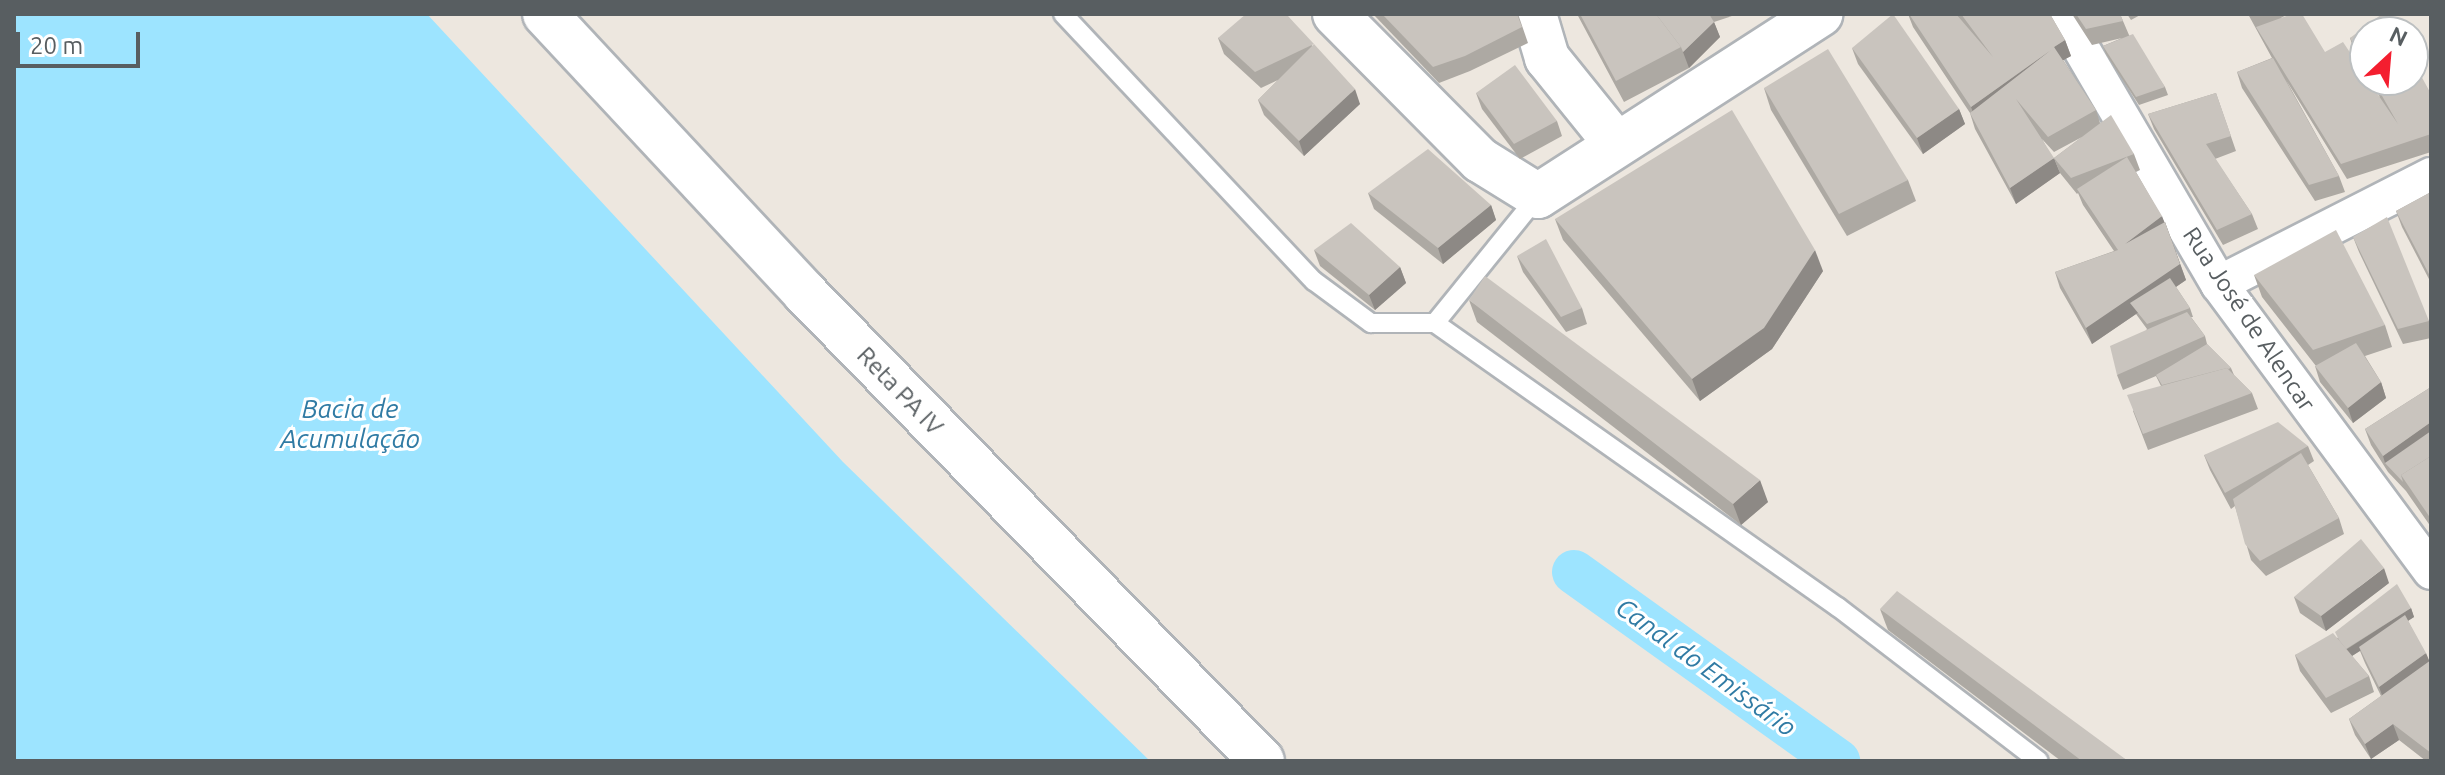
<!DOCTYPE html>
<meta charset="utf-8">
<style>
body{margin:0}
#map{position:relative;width:2445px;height:775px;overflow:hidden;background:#ede7df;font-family:Ubuntu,sans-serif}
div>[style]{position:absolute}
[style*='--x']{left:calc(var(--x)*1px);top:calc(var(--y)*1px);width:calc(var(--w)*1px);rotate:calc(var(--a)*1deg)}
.water>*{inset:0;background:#9de4ff}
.canal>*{height:44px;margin:-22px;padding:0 22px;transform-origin:22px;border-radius:22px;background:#9de4ff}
.roads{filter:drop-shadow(2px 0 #b0b4b8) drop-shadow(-2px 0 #b0b4b8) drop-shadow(0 2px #b0b4b8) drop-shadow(0 -2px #b0b4b8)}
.lane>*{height:18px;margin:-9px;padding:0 9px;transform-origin:9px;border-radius:9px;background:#fff}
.street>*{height:36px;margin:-18px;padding:0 18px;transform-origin:18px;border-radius:18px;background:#fff}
.secondary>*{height:44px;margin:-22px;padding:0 22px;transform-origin:22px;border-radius:22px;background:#fff}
.wall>*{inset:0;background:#ada9a3}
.shaded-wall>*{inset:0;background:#8d8985}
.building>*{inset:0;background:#c9c4be}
span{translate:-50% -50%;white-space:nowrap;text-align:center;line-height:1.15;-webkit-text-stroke:6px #fff;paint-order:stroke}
.street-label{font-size:24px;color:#585e61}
.water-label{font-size:26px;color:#307ba4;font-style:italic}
.frame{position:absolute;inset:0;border:16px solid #585e61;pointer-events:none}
.north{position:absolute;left:2349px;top:16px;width:80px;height:80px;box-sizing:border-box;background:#fff;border:2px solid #bcbfc0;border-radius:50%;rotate:26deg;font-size:22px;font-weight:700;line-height:32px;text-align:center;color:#585e61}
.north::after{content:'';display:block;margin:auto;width:28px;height:36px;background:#f41e2f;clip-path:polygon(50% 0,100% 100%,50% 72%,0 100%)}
.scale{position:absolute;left:16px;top:32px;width:124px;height:36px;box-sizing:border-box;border:4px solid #585e61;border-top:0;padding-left:10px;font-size:24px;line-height:28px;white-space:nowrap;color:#585e61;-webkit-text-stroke:6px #fff;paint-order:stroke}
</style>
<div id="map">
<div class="water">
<div style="clip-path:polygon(14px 14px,427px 14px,843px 462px,1150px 761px,14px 761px)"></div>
</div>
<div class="canal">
<div style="--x:1574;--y:572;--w:325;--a:35.6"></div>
</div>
<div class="roads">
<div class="lane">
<div style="--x:1063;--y:14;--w:366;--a:46.8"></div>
<div style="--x:1314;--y:281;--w:71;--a:36.4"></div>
<div style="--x:1371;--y:323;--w:64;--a:0"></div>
<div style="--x:1435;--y:323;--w:493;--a:35.2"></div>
<div style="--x:1838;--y:607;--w:253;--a:37.5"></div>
<div style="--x:1435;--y:323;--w:164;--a:-51"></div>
</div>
<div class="street">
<div style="--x:2061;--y:14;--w:313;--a:59.7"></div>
<div style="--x:2219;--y:284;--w:357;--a:53.5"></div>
<div style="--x:2219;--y:284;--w:238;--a:-27"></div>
</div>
<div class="secondary">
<div style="--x:545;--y:14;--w:381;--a:47"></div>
<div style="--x:805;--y:293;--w:654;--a:45.68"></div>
<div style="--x:1335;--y:14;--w:206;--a:45.2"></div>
<div style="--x:1480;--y:160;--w:68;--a:31.8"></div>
<div style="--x:1538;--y:196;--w:336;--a:-32.8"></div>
<div style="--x:1534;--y:14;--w:46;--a:73.5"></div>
<div style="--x:1547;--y:58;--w:107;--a:51.1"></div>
</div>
</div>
<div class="wall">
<div style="clip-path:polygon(1286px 14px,1360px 104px,1304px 156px,1264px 115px,1258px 100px,1278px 80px,1261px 88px,1224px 54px,1218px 38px)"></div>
<div style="clip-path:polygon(1373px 14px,1518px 14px,1528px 43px,1470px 71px,1439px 83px)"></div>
<div style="clip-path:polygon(1577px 14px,1738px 14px,1714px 22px,1720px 37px,1689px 68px,1624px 102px)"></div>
<div style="clip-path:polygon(1908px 14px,2050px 14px,2065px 40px,2071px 56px,2063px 60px,2096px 110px,2100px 123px,2134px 154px,2140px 170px,2136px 172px,2165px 223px,2186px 280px,2176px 287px,2190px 308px,2193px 317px,2191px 317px,2205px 336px,2207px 344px,2231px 368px,2234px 375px,2252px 393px,2258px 409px,2148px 450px,2133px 411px,2161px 386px,2156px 376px,2123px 390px,2117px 375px,2147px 329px,2136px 314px,2092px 344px,2060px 288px,2055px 272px,2114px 251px,2083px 205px,2078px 193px,2077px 194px,2060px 173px,2054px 158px,2082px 137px,2054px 152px,2042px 139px,2060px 173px,2016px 204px,1975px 129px,1970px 113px,1913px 27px)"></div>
<div style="clip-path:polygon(2072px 14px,2120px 14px,2129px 35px,2165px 87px,2168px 95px,2139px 105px,2106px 54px,2103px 46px,2122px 38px,2092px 45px)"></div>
<div style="clip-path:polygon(2127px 14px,2142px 14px,2131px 20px)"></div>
<div style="clip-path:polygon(2248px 14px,2288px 14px,2281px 18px,2380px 97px,2370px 80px,2413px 80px,2431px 94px,2431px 152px,2347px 179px,2286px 80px,2339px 176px,2345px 192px,2315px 201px,2242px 88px,2237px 72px,2272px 58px)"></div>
<div style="clip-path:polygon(2365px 32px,2365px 71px,2355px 53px,2350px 38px)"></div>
<div style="clip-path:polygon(1852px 48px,1959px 109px,1965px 124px,1923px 154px,1858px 64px)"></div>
<div style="clip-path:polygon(1764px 88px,1908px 180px,1916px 201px,1847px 236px,1771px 110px)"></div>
<div style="clip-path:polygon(1476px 93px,1557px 121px,1562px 136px,1520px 159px,1482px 109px)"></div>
<div style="clip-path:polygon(2216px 93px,2236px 151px,2215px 159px,2252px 214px,2258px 229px,2223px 245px,2154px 129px,2148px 114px)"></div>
<div style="clip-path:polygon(2431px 192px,2431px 283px,2402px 227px,2396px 211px)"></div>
<div style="clip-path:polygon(1368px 193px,1491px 205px,1496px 220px,1443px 264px,1374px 209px)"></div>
<div style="clip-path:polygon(1555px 219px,1823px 271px,1772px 349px,1700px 401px,1563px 240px)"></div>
<div style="clip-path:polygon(2353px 237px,2429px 321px,2431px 327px,2431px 338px,2403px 344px,2359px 252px)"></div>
<div style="clip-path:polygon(1314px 250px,1400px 267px,1406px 283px,1375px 310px,1320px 266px)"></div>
<div style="clip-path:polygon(1517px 256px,1582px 308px,1587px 324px,1566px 332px,1523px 272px)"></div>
<div style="clip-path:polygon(2254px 275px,2385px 325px,2392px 347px,2365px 356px,2381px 382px,2386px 398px,2353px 423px,2320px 382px,2315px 366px,2316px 366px,2262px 297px)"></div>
<div style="clip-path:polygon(1469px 300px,1768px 502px,1741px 525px,1477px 322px)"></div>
<div style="clip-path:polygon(2431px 387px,2431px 527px,2406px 491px,2388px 472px,2371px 445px,2365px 429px)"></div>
<div style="clip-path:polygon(2308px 446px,2314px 461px,2308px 465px,2339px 518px,2344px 534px,2266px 576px,2251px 560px,2235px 506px,2231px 509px,2210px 470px,2204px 455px)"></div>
<div style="clip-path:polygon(2389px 583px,2326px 631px,2300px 613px,2294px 597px)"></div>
<div style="clip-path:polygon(2411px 608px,2414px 617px,2408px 621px,2429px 661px,2431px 660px,2431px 761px,2426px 761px,2399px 740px,2371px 759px,2355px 735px,2349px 719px,2381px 696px,2365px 663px,2360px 651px,2352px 656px,2369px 676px,2374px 692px,2331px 713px,2300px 671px,2295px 655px)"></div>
<div style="clip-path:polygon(1880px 609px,2128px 761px,2061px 761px,1888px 630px)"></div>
</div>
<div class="shaded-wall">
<div style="clip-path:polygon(1714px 22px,1720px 37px,1689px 68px,1683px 52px)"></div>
<div style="clip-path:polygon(2065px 40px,2071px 56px,2060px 62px,2054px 47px)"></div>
<div style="clip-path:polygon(2051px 50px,1977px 123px,1971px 107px)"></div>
<div style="clip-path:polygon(1355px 89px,1360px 104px,1304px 156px,1299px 141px)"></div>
<div style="clip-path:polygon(1959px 109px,1965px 124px,1923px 154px,1917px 138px)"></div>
<div style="clip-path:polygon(2054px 158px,2060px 173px,2016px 204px,2010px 188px)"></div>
<div style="clip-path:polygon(1491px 205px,1496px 220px,1443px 264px,1438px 248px)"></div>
<div style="clip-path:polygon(2162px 216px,2168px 232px,2125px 244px)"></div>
<div style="clip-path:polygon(2165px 222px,2186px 280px,2092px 344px,2086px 328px)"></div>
<div style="clip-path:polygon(1815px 250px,1823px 271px,1772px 349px,1700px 401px,1692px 379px)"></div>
<div style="clip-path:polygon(1400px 267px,1406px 283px,1375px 310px,1369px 295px)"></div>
<div style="clip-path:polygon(2381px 382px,2386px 398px,2353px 423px,2348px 408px)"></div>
<div style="clip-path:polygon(2431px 422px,2431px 442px,2385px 463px,2383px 456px)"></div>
<div style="clip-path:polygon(1760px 480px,1768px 502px,1741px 525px,1733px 504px)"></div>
<div style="clip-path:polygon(2384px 568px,2389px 583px,2326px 631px,2321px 616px)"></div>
<div style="clip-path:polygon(2411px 608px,2414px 617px,2347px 659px,2344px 651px)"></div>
<div style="clip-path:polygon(2426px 653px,2431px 665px,2385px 703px,2379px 687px)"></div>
<div style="clip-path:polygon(2393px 724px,2399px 740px,2371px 759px,2365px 744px)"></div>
</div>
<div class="building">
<div style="clip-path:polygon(1246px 14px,1286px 14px,1314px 44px,1255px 72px,1218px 38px)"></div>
<div style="clip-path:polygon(1382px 14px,1517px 14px,1522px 27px,1465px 56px,1433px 67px)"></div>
<div style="clip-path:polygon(1580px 14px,1656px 14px,1681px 47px,1616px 81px)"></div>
<div style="clip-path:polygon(1656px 14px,1709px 14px,1714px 22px,1683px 52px,1681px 47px)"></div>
<div style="clip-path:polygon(1893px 14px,1959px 109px,1917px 138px,1852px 48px)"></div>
<div style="clip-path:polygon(1909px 14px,1956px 14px,1993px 57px,1961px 14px,2050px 14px,2065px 40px,2054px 47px,2096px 110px,2048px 137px,2016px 99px,2054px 158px,2010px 188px,1970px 113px,2051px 50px,1971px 107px)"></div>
<div style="clip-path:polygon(2076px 14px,2120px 14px,2123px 21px,2086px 29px)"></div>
<div style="clip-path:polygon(2292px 14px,2302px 14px,2325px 52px,2343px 42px,2365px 75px,2365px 80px,2368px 80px,2398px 124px,2373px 80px,2413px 80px,2413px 61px,2431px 94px,2431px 134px,2341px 164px,2256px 27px)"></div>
<div style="clip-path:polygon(2382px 14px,2387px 14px,2397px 32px,2365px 32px,2365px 65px,2350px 38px)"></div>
<div style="clip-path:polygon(2133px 34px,2165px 87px,2136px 97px,2103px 46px)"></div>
<div style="clip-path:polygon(1314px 44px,1355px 89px,1299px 141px,1258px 100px)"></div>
<div style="clip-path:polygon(1828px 49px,1908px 180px,1839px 214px,1764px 88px)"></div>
<div style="clip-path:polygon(2273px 58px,2339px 176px,2309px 185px,2237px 72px)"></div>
<div style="clip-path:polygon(1515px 65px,1557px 121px,1514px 144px,1476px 93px)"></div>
<div style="clip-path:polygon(2216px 93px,2231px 136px,2206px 144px,2252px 214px,2217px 230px,2148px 114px)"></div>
<div style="clip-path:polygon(1732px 110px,1815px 250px,1764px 328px,1692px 379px,1555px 219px)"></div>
<div style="clip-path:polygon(2111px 115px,2134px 154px,2071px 178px,2054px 158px)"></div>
<div style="clip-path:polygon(1428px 149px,1491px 205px,1438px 248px,1368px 193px)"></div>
<div style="clip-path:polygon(2127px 157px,2162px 216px,2125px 244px,2165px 222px,2180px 264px,2086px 328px,2055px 272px,2118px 250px,2077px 189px)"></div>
<div style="clip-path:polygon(2431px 192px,2431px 278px,2396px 211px)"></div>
<div style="clip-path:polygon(2387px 217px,2429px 321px,2398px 329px,2353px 237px)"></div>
<div style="clip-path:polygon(1351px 223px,1400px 267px,1369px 295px,1314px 250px)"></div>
<div style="clip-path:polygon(2336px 230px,2385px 325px,2313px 350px,2254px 275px)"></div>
<div style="clip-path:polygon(1546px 239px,1582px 308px,1561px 317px,1517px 256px)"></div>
<div style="clip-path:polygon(1485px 276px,1760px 480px,1733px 504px,1469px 300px)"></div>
<div style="clip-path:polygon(2170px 278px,2190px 308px,2147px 324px,2130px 303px)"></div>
<div style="clip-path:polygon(2187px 312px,2205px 336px,2117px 375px,2110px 346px)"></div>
<div style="clip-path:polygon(2356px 343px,2381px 382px,2348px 408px,2315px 366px)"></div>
<div style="clip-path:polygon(2207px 344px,2231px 368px,2228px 369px,2227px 368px,2162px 385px,2156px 375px)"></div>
<div style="clip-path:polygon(2227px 368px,2252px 393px,2143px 434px,2127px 395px)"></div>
<div style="clip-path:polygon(2431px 387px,2431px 422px,2383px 456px,2365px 429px)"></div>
<div style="clip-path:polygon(2278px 422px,2308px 446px,2225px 493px,2204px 455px)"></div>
<div style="clip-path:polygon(2431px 431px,2431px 456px,2401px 475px,2403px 482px,2385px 463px)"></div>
<div style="clip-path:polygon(2301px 453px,2339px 518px,2260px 561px,2245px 544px,2233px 499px)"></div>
<div style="clip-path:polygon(2431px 456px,2431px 519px,2401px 475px)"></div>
<div style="clip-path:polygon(2361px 539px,2384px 568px,2321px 616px,2294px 597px)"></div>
<div style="clip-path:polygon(2397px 584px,2411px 608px,2346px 649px,2339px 640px,2335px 632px)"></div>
<div style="clip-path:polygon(1897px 591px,2128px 761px,2082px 761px,1880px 609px)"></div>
<div style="clip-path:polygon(2405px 615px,2426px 653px,2379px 687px,2359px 647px)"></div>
<div style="clip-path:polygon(2333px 633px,2369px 676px,2326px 698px,2295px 655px)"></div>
<div style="clip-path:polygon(2431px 660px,2431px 753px,2393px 724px,2365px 744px,2349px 719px)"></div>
</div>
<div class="street-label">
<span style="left:2249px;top:319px;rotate:56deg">Rua José de Alencar</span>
<span style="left:900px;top:391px;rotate:46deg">Reta PA IV</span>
</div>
<div class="water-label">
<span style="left:350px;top:424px">Bacia de<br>Acumulação</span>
<span style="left:1706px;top:667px;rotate:36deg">Canal do Emissário</span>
</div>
<div class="frame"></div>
<div class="north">N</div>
<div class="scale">20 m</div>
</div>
